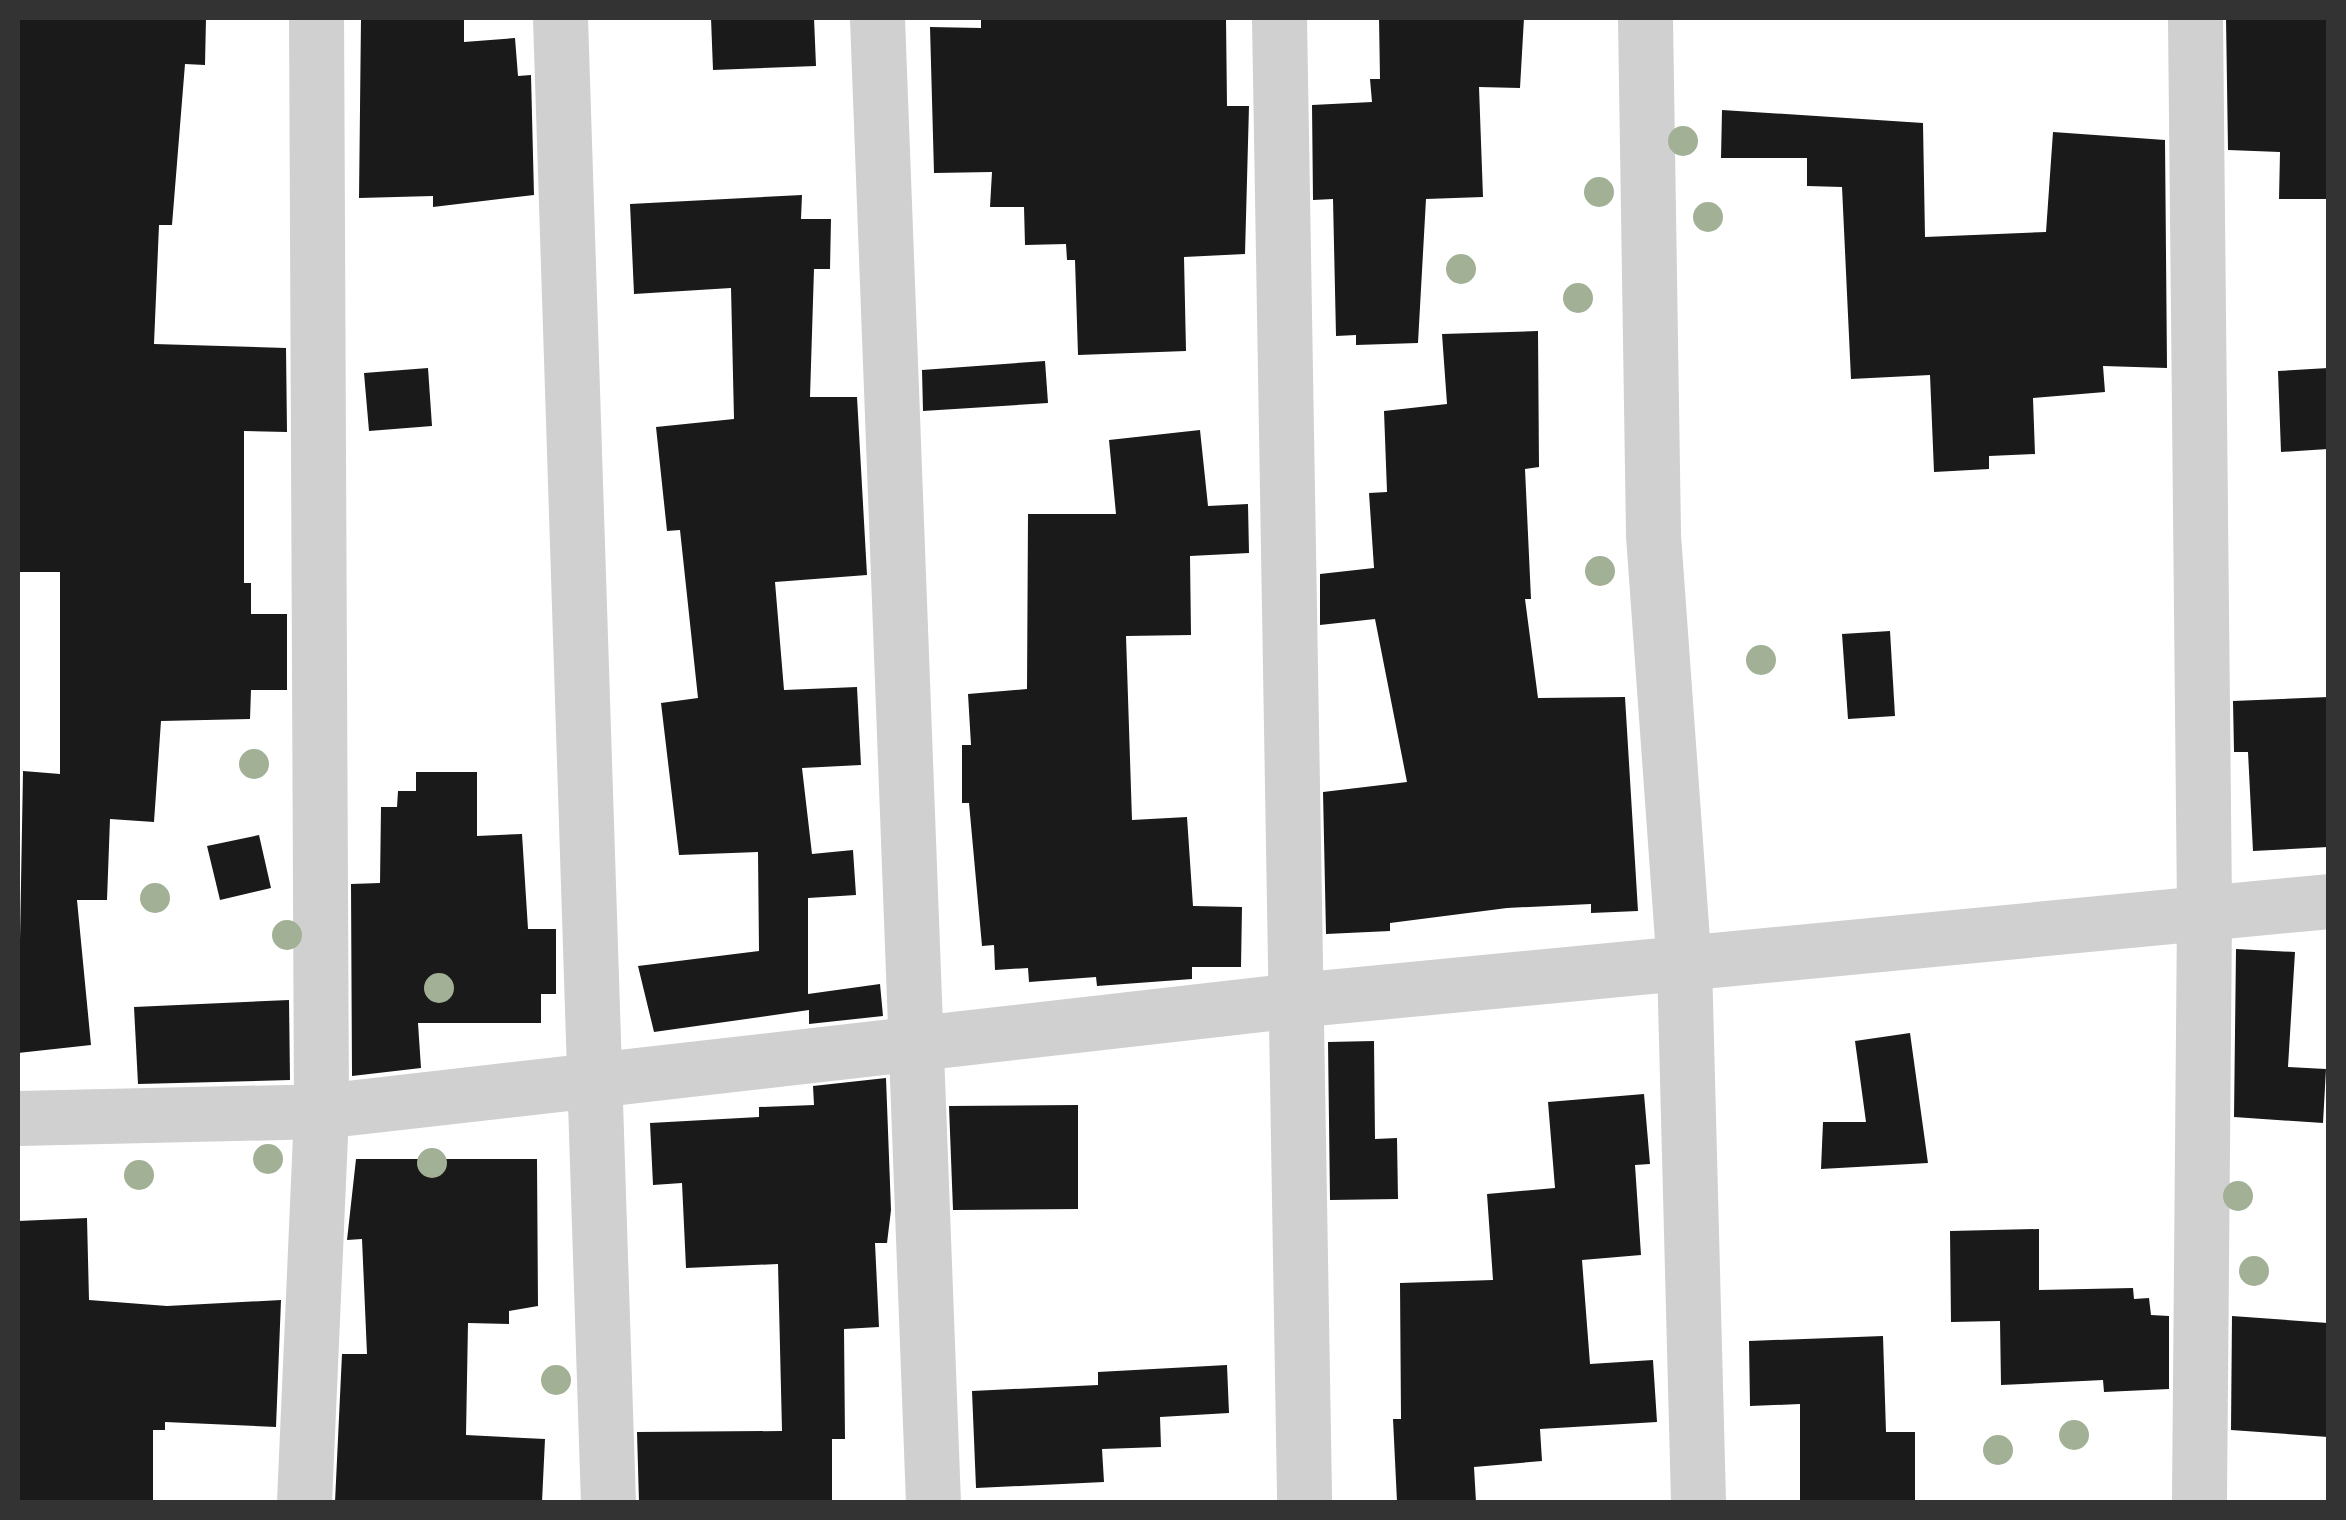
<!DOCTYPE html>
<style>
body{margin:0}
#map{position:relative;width:2346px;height:1520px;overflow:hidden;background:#fff;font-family:Cabin,sans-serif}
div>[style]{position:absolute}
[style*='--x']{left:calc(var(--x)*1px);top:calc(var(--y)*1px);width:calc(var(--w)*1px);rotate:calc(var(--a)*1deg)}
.building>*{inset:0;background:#1a1a1a}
.minor>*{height:55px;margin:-27.5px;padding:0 27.5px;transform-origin:27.5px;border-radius:27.5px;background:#d0d0d0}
.trees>*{width:30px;height:30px;margin:-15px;border-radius:50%;background:#a2b095}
span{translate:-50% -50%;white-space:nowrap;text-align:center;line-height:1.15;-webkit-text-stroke:10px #fff;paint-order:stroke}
.frame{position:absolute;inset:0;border:20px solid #333;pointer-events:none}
</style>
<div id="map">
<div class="building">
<div style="clip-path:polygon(18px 18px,206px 18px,205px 65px,185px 64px,172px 225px,159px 225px,154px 344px,286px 348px,287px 432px,244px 431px,244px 583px,251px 583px,251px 614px,287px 614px,287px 690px,251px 690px,250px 719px,161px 721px,154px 822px,110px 819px,107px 900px,77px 900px,91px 1045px,18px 1053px,23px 771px,60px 774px,60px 572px,18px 572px)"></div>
<div style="clip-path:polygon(361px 18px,464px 18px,464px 42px,515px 38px,518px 76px,531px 75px,534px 195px,433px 207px,433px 196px,359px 198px)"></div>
<div style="clip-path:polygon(711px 18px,814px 18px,816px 66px,713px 70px)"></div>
<div style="clip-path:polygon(981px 18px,1226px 18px,1227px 106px,1249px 106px,1245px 254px,1184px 257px,1186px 351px,1078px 355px,1075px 260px,1067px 260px,1066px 244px,1025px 245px,1024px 207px,990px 207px,992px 172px,934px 173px,930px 27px,981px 28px)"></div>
<div style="clip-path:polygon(1379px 18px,1524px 18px,1520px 88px,1479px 87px,1483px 197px,1426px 199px,1418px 343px,1356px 345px,1356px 335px,1336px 336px,1333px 199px,1313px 200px,1312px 105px,1372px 102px,1370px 79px,1380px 79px)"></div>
<div style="clip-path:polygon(2226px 18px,2328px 18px,2328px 199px,2279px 199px,2280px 152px,2228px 150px)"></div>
<div style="clip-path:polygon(1722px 110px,1923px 123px,1925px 237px,2046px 232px,2053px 132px,2165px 140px,2167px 368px,2103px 366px,2105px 392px,2033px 398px,2035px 454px,1989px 456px,1989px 469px,1934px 472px,1930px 375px,1851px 379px,1842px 187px,1807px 186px,1807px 158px,1721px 158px)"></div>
<div style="clip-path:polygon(802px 195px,801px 219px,831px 219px,830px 269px,814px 269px,810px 397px,857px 397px,867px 575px,775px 582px,784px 690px,857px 687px,861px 765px,802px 768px,812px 854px,853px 850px,856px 895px,808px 898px,808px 994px,880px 984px,883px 1016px,809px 1024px,809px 1010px,654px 1032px,638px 966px,759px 951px,758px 852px,679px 855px,661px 703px,698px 698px,680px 530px,667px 531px,656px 427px,734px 419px,731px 288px,634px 294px,630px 204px)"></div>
<div style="clip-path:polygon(1538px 331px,1539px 467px,1525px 469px,1531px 599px,1525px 599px,1538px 698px,1625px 697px,1638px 911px,1591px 913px,1591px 904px,1507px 908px,1390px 923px,1390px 931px,1326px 934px,1323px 792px,1407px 782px,1375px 619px,1320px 625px,1320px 574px,1374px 568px,1369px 493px,1387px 492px,1384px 411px,1447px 404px,1442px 334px)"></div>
<div style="clip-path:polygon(1045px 361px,1048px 403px,923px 411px,922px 370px)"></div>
<div style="clip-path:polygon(428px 368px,432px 426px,369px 431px,364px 373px)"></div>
<div style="clip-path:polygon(2328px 368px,2328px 449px,2281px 452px,2278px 371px)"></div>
<div style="clip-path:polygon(1200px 430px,1208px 506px,1248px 504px,1249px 553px,1190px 556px,1191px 635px,1126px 636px,1132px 820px,1187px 817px,1193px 906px,1242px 907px,1241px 967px,1192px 967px,1192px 979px,1097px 986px,1096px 977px,1029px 982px,1028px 968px,995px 970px,994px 945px,982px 946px,969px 803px,962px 803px,962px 745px,971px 745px,968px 694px,1027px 689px,1028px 514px,1116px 514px,1109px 440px)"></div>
<div style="clip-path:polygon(1890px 631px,1895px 716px,1848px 719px,1842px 634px)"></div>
<div style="clip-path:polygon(2328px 697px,2328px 847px,2253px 851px,2248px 752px,2234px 752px,2233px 701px)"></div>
<div style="clip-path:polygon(416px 772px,477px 772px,477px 836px,522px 834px,528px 929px,556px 929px,556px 994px,541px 994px,541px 1023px,418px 1023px,421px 1068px,352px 1076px,351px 884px,380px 883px,381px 807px,397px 807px,398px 791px,416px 791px)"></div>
<div style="clip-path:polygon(259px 835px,271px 888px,220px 900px,207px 846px)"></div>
<div style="clip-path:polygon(2236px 949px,2295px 952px,2288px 1067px,2326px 1069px,2323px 1123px,2234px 1117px)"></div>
<div style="clip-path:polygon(289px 1000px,290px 1080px,138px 1084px,134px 1007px)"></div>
<div style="clip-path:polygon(1910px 1033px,1928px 1163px,1821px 1169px,1823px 1122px,1866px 1122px,1855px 1041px)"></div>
<div style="clip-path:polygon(1374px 1041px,1375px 1139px,1397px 1138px,1398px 1199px,1330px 1200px,1328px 1042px)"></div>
<div style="clip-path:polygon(886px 1078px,891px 1210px,887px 1243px,875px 1243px,879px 1327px,844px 1329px,845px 1439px,832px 1439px,832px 1502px,639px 1502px,637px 1432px,782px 1431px,778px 1264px,686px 1268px,682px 1183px,653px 1185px,650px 1123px,759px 1117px,759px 1107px,814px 1105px,813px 1086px)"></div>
<div style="clip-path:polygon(1644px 1094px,1650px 1164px,1635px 1165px,1641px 1255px,1582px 1260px,1590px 1364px,1653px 1360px,1657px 1422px,1540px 1429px,1542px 1461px,1474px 1467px,1476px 1502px,1397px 1502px,1393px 1419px,1401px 1419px,1400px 1283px,1493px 1280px,1487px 1194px,1555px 1188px,1548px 1102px)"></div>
<div style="clip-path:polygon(1078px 1105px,1078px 1209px,953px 1210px,949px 1106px)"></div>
<div style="clip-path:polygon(356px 1159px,537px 1159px,538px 1306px,509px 1311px,509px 1324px,468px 1323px,466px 1435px,545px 1439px,542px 1502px,335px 1502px,342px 1354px,367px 1354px,362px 1239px,347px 1240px)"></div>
<div style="clip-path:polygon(87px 1218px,89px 1300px,167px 1306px,281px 1300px,276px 1427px,165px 1422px,165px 1430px,153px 1430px,153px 1502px,18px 1502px,18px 1221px)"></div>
<div style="clip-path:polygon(2039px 1229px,2039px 1290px,2133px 1288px,2134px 1299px,2149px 1298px,2151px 1315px,2169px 1316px,2169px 1389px,2104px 1392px,2103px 1380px,2001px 1385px,2000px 1321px,1951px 1322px,1950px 1231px)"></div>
<div style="clip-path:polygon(2232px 1316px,2328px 1323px,2328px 1437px,2231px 1430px)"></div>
<div style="clip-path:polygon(1883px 1336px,1886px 1432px,1915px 1432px,1915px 1502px,1800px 1502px,1800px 1404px,1750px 1406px,1749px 1341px)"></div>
<div style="clip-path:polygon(1227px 1365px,1229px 1413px,1160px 1417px,1161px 1447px,1102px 1449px,1104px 1482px,976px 1488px,972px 1391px,1098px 1385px,1098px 1372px)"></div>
</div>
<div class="minor">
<div style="--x:560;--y:18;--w:1485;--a:88.15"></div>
<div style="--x:877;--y:18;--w:1485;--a:87.84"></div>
<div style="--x:1279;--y:18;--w:1484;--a:89.03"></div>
<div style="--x:1645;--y:18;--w:517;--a:89.11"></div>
<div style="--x:1653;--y:535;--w:429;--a:85.9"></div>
<div style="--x:1684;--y:963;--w:539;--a:88.51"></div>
<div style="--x:2195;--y:18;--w:896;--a:89.42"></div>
<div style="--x:2204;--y:914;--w:588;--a:90.49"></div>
<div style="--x:18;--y:1118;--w:303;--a:-1.3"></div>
<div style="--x:321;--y:1111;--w:980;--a:-6.5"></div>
<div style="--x:1295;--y:1000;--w:1038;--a:-5.47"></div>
<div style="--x:304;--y:1502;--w:391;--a:-87.5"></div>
<div style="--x:321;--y:1111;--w:1093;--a:-90.26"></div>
</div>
<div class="trees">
<div style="left:1683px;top:141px"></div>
<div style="left:1599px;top:192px"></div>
<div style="left:1708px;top:217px"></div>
<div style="left:1461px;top:269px"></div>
<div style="left:1578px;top:298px"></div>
<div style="left:1600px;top:571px"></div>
<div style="left:1761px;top:660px"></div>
<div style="left:254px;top:764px"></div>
<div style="left:155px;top:898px"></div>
<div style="left:287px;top:935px"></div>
<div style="left:439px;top:988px"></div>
<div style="left:268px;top:1159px"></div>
<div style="left:432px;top:1163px"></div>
<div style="left:139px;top:1175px"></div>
<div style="left:2238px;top:1196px"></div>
<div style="left:2254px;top:1271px"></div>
<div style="left:556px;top:1380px"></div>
<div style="left:2074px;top:1435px"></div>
<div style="left:1998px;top:1450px"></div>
</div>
<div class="frame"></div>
</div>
